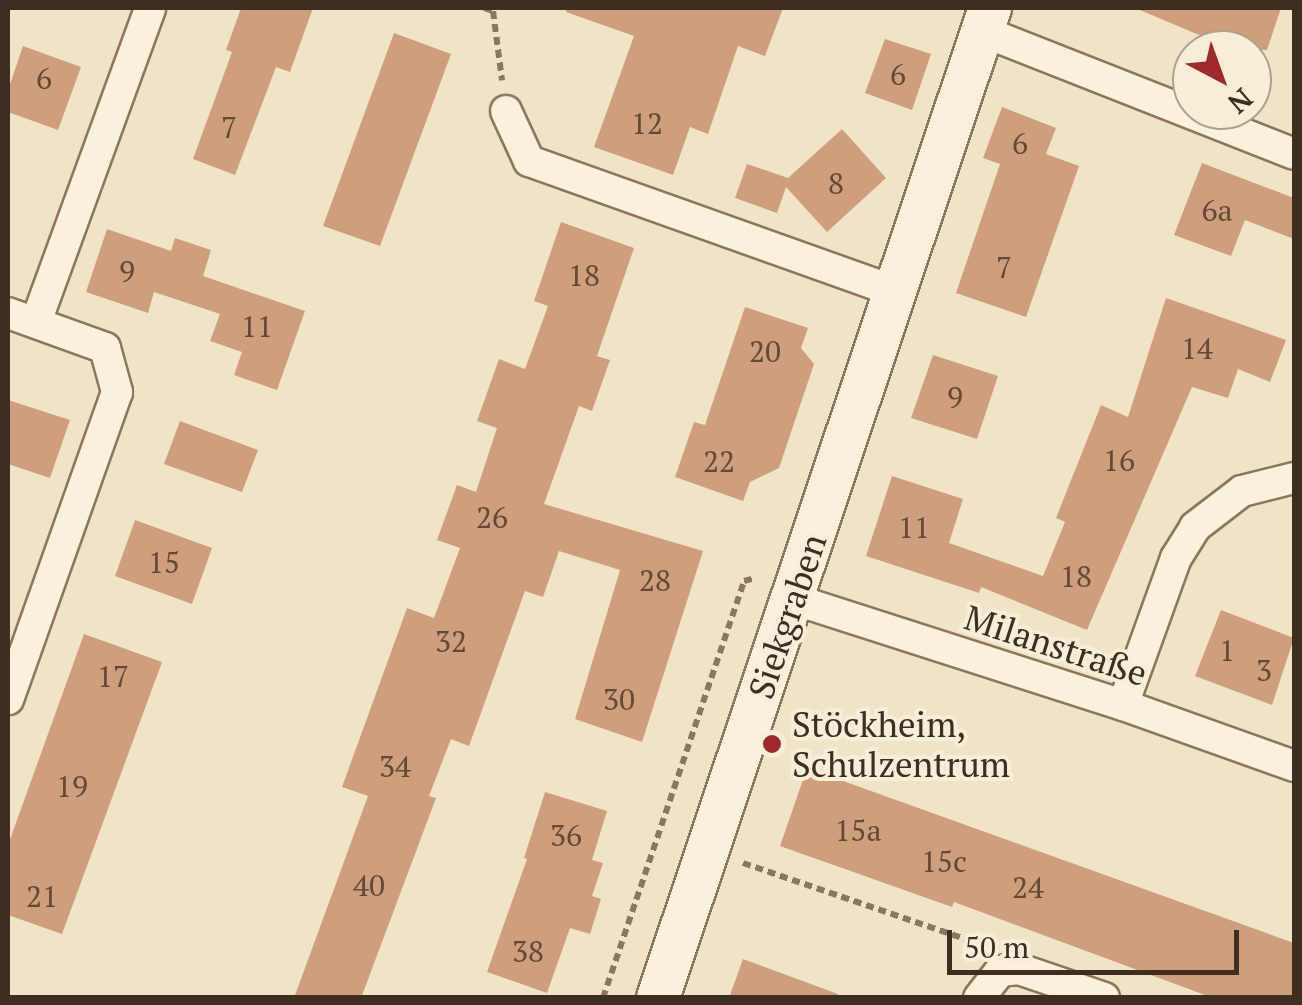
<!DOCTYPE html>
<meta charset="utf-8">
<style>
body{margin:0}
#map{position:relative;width:1302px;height:1005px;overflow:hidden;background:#f0e4c8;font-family:"PT Serif",serif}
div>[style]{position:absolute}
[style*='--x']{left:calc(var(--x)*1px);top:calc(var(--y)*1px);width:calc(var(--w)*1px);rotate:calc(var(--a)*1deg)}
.building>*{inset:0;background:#cf9f7d}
.path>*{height:6px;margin-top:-3px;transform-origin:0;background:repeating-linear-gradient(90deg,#8d765c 0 8px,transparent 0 13px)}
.roads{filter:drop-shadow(2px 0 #8d765c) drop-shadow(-2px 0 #8d765c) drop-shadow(0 2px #8d765c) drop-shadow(0 -2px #8d765c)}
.street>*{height:30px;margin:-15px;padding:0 15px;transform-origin:15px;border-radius:15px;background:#faf1dc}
.secondary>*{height:42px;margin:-21px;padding:0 21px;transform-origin:21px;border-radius:21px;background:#faf1dc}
.dots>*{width:28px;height:28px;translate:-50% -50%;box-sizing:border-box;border:5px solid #f7eed8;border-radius:50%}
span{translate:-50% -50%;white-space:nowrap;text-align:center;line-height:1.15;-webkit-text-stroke:8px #f7eed8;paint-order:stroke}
.number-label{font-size:30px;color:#624a37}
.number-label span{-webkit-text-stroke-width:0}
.street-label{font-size:35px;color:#3d2e20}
.poi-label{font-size:35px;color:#3d2e20}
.left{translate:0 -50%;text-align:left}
.frame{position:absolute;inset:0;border:10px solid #3d2e20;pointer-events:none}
.north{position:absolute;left:1172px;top:30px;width:100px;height:100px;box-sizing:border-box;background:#f7eed8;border:2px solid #ada18e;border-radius:50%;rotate:139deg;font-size:28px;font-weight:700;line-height:40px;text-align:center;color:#3d2e20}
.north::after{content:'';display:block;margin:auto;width:35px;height:45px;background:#9e2a2b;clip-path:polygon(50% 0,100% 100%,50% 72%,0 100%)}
.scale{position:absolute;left:947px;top:930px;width:292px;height:45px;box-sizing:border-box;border:5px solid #3d2e20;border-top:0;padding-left:12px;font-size:30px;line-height:35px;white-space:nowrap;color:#3d2e20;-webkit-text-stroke:8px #f7eed8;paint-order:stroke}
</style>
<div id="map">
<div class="building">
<div style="clip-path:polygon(241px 8px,313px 8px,290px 72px,276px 67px,235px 175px,193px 159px,232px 52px,226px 50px)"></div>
<div style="clip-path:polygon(567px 8px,783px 8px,765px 56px,738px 46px,708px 134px,690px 127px,673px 175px,594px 147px,634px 36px,566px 12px)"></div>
<div style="clip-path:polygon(1135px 8px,1281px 8px,1267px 50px,1208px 50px,1211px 40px)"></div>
<div style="clip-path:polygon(394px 33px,451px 54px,380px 246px,323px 226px)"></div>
<div style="clip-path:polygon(885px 39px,931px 54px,912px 110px,865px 93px)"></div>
<div style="clip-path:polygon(23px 46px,81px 67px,58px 130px,8px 112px,8px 90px)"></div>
<div style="clip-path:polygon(1002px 107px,1056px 128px,1046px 154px,1079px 166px,1026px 317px,956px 293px,1000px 164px,983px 158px)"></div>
<div style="clip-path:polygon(842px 129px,886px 178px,827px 232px,786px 187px,777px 213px,735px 198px,747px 164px,788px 178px)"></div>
<div style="clip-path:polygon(1202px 163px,1294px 198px,1294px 239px,1245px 220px,1231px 256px,1174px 235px)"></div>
<div style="clip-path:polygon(561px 222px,634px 248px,597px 356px,610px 360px,592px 411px,579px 406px,544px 504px,703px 551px,642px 742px,575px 719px,620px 570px,559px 551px,543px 597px,525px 591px,469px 746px,451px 739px,429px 796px,436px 798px,361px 998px,294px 998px,368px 796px,342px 787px,407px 608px,434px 618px,460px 548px,437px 540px,457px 485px,476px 492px,497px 428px,477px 421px,499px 359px,525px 369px,548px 306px,534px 301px)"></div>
<div style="clip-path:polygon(107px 229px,171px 251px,175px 238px,211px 250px,203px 276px,305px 311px,277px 390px,234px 375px,242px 352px,210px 341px,220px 314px,154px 292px,148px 313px,86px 292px)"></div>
<div style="clip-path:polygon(1166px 298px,1286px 340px,1270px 382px,1238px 369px,1228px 398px,1192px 387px,1087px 630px,981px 587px,979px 593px,866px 556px,892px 476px,963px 499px,949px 543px,1043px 576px,1065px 522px,1056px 518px,1101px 405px,1128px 417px)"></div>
<div style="clip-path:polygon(745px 307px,808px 328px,801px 348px,814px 364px,779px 468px,750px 482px,743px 501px,675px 477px,694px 422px,705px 425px)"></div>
<div style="clip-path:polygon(933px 355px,998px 376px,977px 439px,911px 418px)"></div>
<div style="clip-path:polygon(8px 400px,70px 420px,50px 478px,8px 464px)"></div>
<div style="clip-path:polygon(180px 421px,258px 450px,242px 492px,164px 464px)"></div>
<div style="clip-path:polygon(135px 520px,212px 548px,192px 604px,115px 576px)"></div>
<div style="clip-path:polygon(1221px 610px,1294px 638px,1272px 705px,1195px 676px)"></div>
<div style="clip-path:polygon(84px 634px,162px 662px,62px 934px,8px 915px,8px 845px)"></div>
<div style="clip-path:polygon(807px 768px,1294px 943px,1294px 998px,1213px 998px,954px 902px,952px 907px,780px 846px)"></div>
<div style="clip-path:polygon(545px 792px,607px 811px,592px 860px,603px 863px,592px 896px,601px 899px,590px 934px,570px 928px,547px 993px,487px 972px,527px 859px,524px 858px)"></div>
<div style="clip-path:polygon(743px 959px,838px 994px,837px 998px,729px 998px)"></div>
</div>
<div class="path">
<div style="--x:484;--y:8;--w:9;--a:18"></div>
<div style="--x:493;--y:11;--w:70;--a:82.6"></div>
<div style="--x:743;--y:863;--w:253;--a:18.9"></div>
<div style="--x:603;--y:998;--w:440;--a:-71.3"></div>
<div style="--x:744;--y:581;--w:11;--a:-15"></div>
</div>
<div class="roads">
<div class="street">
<div style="--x:982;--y:31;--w:335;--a:21.5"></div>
<div style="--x:506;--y:111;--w:55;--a:65.3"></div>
<div style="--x:529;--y:161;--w:390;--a:19.6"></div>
<div style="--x:8;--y:313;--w:103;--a:19.8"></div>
<div style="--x:105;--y:348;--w:46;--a:74.7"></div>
<div style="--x:117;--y:392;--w:326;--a:109.5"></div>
<div style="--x:36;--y:322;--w:334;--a:-70"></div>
<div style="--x:793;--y:599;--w:347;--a:17.8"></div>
<div style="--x:1123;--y:705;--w:182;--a:19.6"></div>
<div style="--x:1123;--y:705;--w:156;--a:-70.2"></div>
<div style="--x:1176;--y:558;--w:36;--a:-58"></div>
<div style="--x:1195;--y:527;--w:59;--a:-37.5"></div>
<div style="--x:1242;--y:491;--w:54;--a:-14"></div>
<div style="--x:979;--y:998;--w:34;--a:-52"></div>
<div style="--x:1000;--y:971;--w:19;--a:-6"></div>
<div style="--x:1019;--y:969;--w:90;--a:18.8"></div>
</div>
<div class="secondary">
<div style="--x:658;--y:998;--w:1044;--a:-71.46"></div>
</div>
</div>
<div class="dots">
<div style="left:772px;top:744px;background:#9e2a2b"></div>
</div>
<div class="number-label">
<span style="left:898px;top:74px">6</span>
<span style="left:44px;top:78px">6</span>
<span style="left:647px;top:123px">12</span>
<span style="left:229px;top:127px">7</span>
<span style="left:1020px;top:143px">6</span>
<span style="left:836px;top:183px">8</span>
<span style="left:1217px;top:210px">6a</span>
<span style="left:1004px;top:267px">7</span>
<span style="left:127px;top:271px">9</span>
<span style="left:584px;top:275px">18</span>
<span style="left:257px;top:326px">11</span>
<span style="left:1197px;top:348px">14</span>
<span style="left:765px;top:351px">20</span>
<span style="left:955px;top:397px">9</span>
<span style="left:1119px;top:460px">16</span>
<span style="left:719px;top:461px">22</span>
<span style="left:492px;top:517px">26</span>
<span style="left:914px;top:527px">11</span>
<span style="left:164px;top:562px">15</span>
<span style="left:1076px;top:576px">18</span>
<span style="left:655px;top:580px">28</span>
<span style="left:451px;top:641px">32</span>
<span style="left:1227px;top:650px">1</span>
<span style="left:1264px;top:670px">3</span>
<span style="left:113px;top:676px">17</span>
<span style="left:619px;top:699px">30</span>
<span style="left:395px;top:766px">34</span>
<span style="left:72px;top:786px">19</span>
<span style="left:858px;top:830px">15a</span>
<span style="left:566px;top:835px">36</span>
<span style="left:944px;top:861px">15c</span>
<span style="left:369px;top:885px">40</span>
<span style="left:1028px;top:887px">24</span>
<span style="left:42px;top:896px">21</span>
<span style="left:528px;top:951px">38</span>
</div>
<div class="street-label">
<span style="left:787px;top:616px;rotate:-71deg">Siekgraben</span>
<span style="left:1056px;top:645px;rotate:18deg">Milanstraße</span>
</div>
<div class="poi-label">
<span class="left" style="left:792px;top:744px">Stöckheim,<br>Schulzentrum</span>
</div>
<div class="frame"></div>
<div class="north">N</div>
<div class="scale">50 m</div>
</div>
